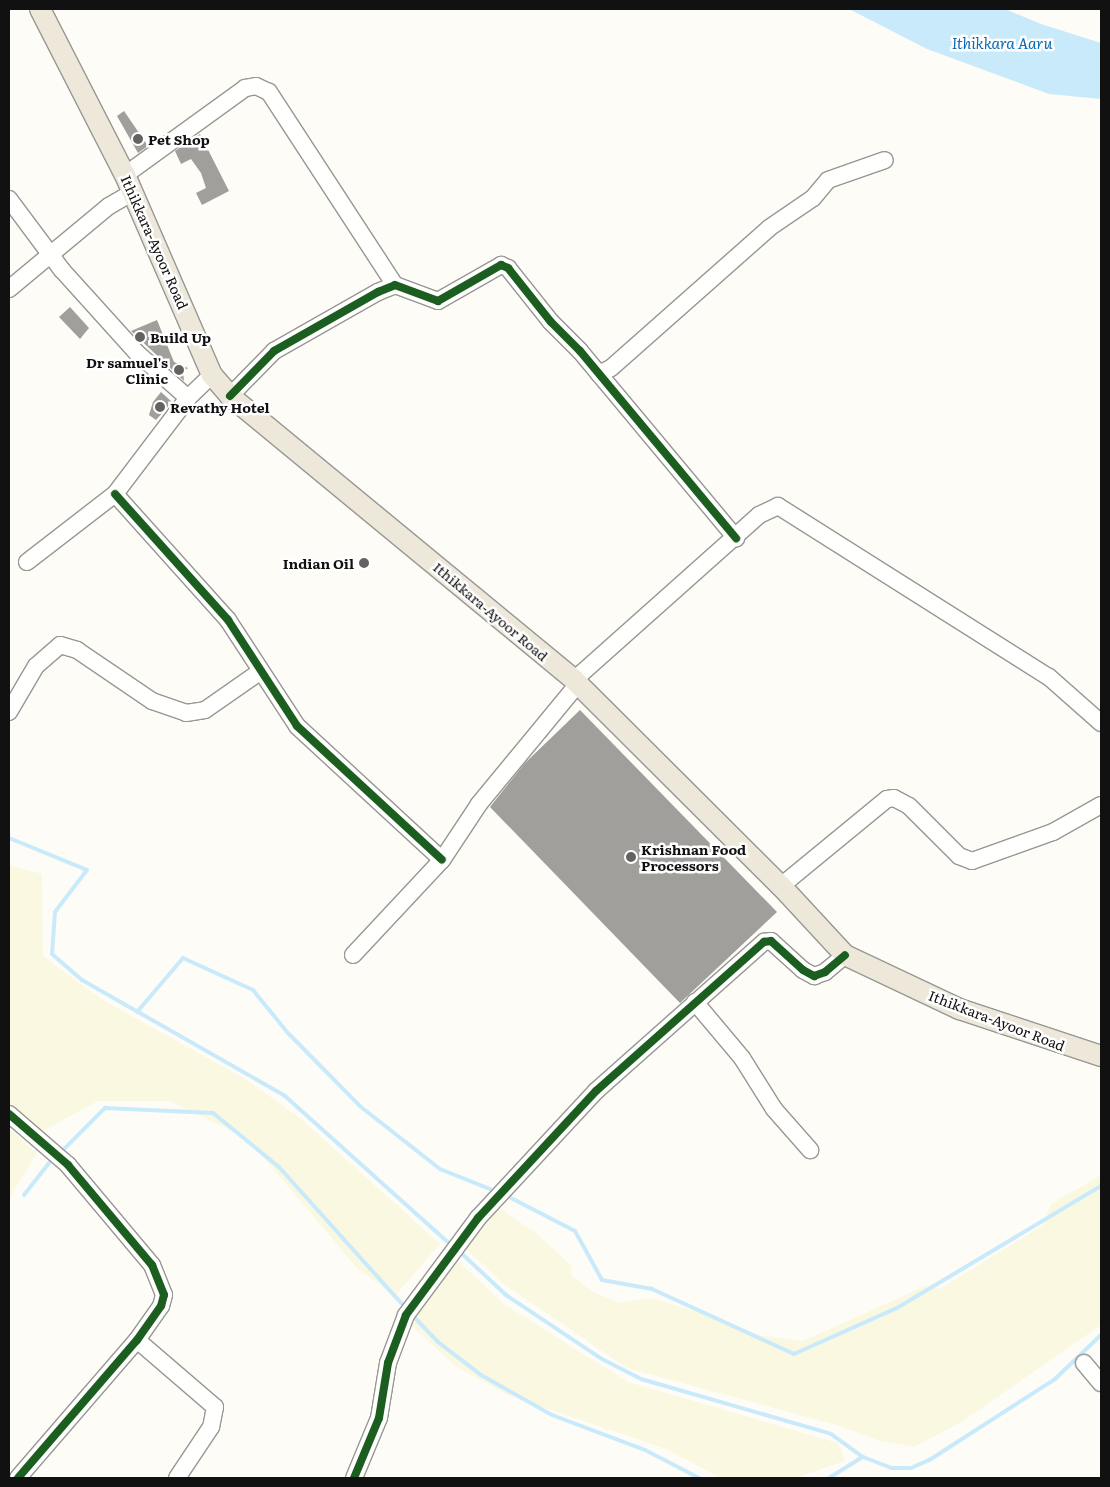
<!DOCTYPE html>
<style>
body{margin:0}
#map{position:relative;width:1110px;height:1487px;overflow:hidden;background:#fdfcf7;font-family:Literata,serif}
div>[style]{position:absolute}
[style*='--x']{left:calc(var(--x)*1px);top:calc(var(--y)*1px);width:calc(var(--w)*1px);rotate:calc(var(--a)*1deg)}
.farmland>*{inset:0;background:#fbf8e2}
.water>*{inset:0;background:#c9eafb}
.stream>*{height:4px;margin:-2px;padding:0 2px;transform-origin:2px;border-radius:2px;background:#c9eafb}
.building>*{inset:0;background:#a19f9c}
.roads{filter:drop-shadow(1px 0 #979795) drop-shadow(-1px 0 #979795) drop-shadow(0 1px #979795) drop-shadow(0 -1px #979795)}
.minor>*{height:16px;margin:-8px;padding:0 8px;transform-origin:8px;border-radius:8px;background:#fffffe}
.major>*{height:20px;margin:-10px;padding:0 10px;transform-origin:10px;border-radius:10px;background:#eee8da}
.cycleway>*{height:8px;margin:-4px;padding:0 4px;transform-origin:4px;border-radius:4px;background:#1b5e20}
.dots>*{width:14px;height:14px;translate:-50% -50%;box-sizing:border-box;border:2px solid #fff;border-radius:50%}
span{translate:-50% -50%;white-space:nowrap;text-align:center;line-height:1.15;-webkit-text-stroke:5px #fff;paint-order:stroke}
.poi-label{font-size:14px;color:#111;font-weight:700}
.left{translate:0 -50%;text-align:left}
.right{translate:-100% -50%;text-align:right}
.street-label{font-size:14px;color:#111}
.water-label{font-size:15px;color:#0a6ab3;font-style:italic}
.frame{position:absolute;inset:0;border:10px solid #111;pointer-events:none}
</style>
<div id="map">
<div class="farmland">
<div style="clip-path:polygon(9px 865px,42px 874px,43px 956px,101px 999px,247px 1080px,300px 1118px,440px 1244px,395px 1296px,357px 1268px,247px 1138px,169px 1101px,98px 1101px,39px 1133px,9px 1106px)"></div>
<div style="clip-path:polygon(9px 1128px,37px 1153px,9px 1198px)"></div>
<div style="clip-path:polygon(1101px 1175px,1101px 1325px,963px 1421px,914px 1447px,880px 1441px,836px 1425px,627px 1368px,505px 1285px,464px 1247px,497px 1206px,537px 1234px,571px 1265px,572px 1276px,593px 1292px,620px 1303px,651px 1298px,699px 1312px,759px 1335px,803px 1341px,925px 1286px,940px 1289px,1043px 1225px,1051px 1204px)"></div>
<div style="clip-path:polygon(456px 1259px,504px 1304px,628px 1382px,838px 1443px,845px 1461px,795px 1478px,721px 1478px,666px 1449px,507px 1395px,454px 1365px,409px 1323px)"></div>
</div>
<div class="water">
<div style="clip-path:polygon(849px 9px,1005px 9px,1041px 24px,1101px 43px,1101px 99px,1049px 94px,927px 49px)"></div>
</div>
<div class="stream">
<div style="--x:9;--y:838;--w:84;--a:22.3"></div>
<div style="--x:87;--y:870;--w:53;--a:127.3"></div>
<div style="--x:55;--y:912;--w:42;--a:94.1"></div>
<div style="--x:52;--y:954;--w:40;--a:41"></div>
<div style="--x:82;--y:980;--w:234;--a:29.7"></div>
<div style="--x:285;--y:1096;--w:226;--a:41.9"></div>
<div style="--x:137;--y:1012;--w:71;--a:-49.6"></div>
<div style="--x:183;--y:958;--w:77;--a:24.6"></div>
<div style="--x:253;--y:990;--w:55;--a:50.9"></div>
<div style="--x:288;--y:1033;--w:104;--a:45.4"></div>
<div style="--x:361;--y:1107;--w:100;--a:38.1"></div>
<div style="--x:440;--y:1169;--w:54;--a:21.8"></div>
<div style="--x:65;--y:1148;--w:57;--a:-45"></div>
<div style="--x:105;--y:1108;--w:108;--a:2.7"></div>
<div style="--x:213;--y:1113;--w:85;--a:39.3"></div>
<div style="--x:279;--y:1167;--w:183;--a:48.1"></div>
<div style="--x:24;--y:1195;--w:41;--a:-52"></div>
<div style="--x:511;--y:1198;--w:72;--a:27.3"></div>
<div style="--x:575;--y:1231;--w:56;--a:61.1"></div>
<div style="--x:602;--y:1280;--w:51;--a:10.2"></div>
<div style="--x:652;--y:1289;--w:156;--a:24.6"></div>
<div style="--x:794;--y:1354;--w:113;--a:-24.1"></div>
<div style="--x:897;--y:1308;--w:238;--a:-30.9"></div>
<div style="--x:459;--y:1251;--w:64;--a:43.1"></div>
<div style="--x:506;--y:1295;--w:115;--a:33.7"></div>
<div style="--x:602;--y:1359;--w:44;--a:27.1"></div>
<div style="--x:641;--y:1379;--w:198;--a:16.1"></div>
<div style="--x:831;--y:1434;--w:39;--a:36"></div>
<div style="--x:863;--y:1457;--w:30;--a:21"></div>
<div style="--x:891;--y:1468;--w:20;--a:0"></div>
<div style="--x:911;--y:1468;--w:22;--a:-24"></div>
<div style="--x:931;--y:1459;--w:148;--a:-32.8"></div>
<div style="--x:1055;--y:1379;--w:64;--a:-43.7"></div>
<div style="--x:416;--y:1319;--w:32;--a:46"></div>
<div style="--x:438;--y:1342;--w:54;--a:37.5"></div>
<div style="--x:481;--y:1375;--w:81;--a:29.4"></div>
<div style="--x:552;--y:1415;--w:99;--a:20.6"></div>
<div style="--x:645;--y:1450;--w:61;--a:27.4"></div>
<div style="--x:829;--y:1478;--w:40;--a:-32"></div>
</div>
<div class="building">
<div style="clip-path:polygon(124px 111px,148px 146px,138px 153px,117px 116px)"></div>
<div style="clip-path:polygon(200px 134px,229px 191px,202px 205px,196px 193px,206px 188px,201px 173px,191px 159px,181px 164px,175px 151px)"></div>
<div style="clip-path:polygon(70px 307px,89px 328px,80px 339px,59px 317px)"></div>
<div style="clip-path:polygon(157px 320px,174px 362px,188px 368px,183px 372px,184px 381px,131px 331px)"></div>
<div style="clip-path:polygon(161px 392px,172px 402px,156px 420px,149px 415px,153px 402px)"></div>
<div style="clip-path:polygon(580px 710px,777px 912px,680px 1003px,490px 807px,525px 763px)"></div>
</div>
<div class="roads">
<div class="minor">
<div style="--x:125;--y:175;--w:148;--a:-35.9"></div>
<div style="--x:245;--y:88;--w:11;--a:-10"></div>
<div style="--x:256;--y:86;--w:14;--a:25"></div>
<div style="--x:269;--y:92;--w:230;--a:56.9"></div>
<div style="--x:9;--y:199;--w:89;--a:53.3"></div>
<div style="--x:62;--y:270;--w:112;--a:47.9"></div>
<div style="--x:137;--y:353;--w:68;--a:41.4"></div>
<div style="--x:188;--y:398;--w:33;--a:-44"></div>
<div style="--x:9;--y:289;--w:130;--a:-39.7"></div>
<div style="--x:109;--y:206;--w:28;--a:-30"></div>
<div style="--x:599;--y:374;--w:13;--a:-27"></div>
<div style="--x:611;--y:368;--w:211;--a:-41.5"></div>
<div style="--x:769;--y:228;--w:53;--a:-34.3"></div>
<div style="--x:813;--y:198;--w:23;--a:-50"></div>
<div style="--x:828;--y:180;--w:60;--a:-19.3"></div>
<div style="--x:230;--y:396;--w:63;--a:-45.6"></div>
<div style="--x:274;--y:351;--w:120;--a:-29.6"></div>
<div style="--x:378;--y:292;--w:18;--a:-22"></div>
<div style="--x:395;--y:285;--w:46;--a:20.4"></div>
<div style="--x:438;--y:301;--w:73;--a:-29.7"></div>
<div style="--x:501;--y:265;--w:8;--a:23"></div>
<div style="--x:508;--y:268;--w:69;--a:51.5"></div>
<div style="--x:551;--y:322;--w:41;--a:45"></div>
<div style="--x:580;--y:351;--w:244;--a:50.2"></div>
<div style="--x:115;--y:494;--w:169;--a:48.1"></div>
<div style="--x:228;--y:620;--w:126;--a:56.9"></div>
<div style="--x:297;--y:726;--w:197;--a:42.7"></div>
<div style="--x:27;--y:562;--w:111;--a:-37.7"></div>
<div style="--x:115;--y:494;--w:121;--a:-52.8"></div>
<div style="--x:574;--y:680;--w:248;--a:-41.7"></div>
<div style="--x:759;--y:515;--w:21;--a:-25"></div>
<div style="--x:778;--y:506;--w:320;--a:32.3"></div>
<div style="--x:1049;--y:677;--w:69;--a:41.5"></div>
<div style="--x:9;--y:712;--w:53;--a:-59.6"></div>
<div style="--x:36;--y:666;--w:32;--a:-41"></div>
<div style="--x:60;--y:645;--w:18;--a:16"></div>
<div style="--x:77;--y:650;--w:91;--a:34.2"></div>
<div style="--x:152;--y:701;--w:36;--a:19"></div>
<div style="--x:186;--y:713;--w:19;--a:-9"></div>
<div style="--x:205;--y:710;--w:68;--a:-34.9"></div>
<div style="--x:781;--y:886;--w:137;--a:-39.4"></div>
<div style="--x:887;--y:799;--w:7;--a:-8"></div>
<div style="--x:894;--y:798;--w:17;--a:28"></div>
<div style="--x:909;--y:806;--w:71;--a:45"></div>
<div style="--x:959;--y:856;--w:14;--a:21"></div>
<div style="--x:972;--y:861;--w:86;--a:-19.7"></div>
<div style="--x:1053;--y:832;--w:55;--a:-29.4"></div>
<div style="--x:353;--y:955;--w:130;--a:-46.9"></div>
<div style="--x:442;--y:860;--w:67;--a:-56.5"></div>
<div style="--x:479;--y:804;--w:156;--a:-50.5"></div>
<div style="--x:695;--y:1002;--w:73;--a:50"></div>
<div style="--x:742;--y:1058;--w:60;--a:57.9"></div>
<div style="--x:774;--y:1109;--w:55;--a:48.7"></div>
<div style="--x:9;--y:1114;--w:78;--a:40.8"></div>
<div style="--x:68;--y:1165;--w:131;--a:50"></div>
<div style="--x:152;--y:1265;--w:32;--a:68"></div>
<div style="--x:164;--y:1295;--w:11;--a:105"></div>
<div style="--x:161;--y:1306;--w:42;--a:125.2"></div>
<div style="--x:137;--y:1340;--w:182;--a:130.8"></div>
<div style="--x:137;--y:1340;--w:103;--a:40.7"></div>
<div style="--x:215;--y:1407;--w:20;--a:101"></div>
<div style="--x:211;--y:1427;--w:61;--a:123.7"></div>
<div style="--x:1084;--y:1363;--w:26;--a:50"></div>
<div style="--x:354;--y:1478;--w:65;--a:-67.4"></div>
<div style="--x:379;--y:1418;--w:56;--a:-80.7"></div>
<div style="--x:388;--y:1363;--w:51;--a:-69.4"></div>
<div style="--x:406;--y:1315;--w:121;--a:-53.4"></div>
<div style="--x:478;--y:1218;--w:173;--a:-47.1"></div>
<div style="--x:596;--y:1091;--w:225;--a:-41.6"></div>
<div style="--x:764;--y:942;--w:7;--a:-8"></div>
<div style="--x:771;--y:941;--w:43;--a:42.2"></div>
<div style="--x:803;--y:970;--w:13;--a:29"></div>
<div style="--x:814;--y:976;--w:12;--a:-20"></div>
<div style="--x:825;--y:972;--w:26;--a:-40"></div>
</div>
<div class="major">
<div style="--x:40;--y:9;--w:186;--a:62.9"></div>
<div style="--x:125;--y:175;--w:218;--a:66.5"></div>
<div style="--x:212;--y:375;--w:28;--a:49"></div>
<div style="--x:230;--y:396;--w:446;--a:39.5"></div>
<div style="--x:574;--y:680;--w:292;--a:44.9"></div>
<div style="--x:781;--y:886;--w:94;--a:47.2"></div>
<div style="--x:845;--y:955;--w:126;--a:25.3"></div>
<div style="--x:959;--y:1009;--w:150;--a:18.3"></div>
</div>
</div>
<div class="cycleway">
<div style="--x:230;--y:396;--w:63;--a:-45.6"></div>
<div style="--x:274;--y:351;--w:120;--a:-29.6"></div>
<div style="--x:378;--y:292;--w:18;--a:-22"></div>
<div style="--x:395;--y:285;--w:46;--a:20.4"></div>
<div style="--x:438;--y:301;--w:73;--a:-29.7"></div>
<div style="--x:501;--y:265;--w:8;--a:23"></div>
<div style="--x:508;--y:268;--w:69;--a:51.5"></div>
<div style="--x:551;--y:322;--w:41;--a:45"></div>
<div style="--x:580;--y:351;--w:244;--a:50.2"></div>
<div style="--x:115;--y:494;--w:169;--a:48.1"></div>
<div style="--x:228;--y:620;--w:126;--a:56.9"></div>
<div style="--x:297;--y:726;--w:197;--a:42.7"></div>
<div style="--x:9;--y:1114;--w:78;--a:40.8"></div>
<div style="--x:68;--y:1165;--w:131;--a:50"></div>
<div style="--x:152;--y:1265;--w:32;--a:68"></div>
<div style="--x:164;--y:1295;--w:11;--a:105"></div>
<div style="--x:161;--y:1306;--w:42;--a:125.2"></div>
<div style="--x:137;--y:1340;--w:182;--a:130.8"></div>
<div style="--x:354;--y:1478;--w:65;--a:-67.4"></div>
<div style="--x:379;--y:1418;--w:56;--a:-80.7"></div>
<div style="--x:388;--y:1363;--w:51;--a:-69.4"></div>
<div style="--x:406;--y:1315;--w:121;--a:-53.4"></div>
<div style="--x:478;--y:1218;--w:173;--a:-47.1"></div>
<div style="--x:596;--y:1091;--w:225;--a:-41.6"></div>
<div style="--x:764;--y:942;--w:7;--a:-8"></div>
<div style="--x:771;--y:941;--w:43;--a:42.2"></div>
<div style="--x:803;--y:970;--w:13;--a:29"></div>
<div style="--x:814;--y:976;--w:12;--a:-20"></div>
<div style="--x:825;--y:972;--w:26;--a:-40"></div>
</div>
<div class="dots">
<div style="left:138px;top:139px;background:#646362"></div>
<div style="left:140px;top:337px;background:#646362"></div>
<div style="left:179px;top:370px;background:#646362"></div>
<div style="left:160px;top:407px;background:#646362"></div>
<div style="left:364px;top:563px;background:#646362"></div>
<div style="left:631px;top:857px;background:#646362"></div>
</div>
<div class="poi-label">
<span class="left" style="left:148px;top:139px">Pet Shop</span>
<span class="left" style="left:150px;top:337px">Build Up</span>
<span class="right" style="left:168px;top:370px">Dr samuel's<br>Clinic</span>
<span class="left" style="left:170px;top:407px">Revathy Hotel</span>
<span class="right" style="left:354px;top:563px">Indian Oil</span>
<span class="left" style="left:641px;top:857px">Krishnan Food<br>Processors</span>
</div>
<div class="street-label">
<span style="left:155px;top:242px;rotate:66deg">Ithikkara-Ayoor Road</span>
<span style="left:491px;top:611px;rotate:40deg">Ithikkara-Ayoor Road</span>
<span style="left:997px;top:1020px;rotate:21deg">Ithikkara-Ayoor Road</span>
</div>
<div class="water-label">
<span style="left:1002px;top:43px">Ithikkara Aaru</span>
</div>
<div class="frame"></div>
</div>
